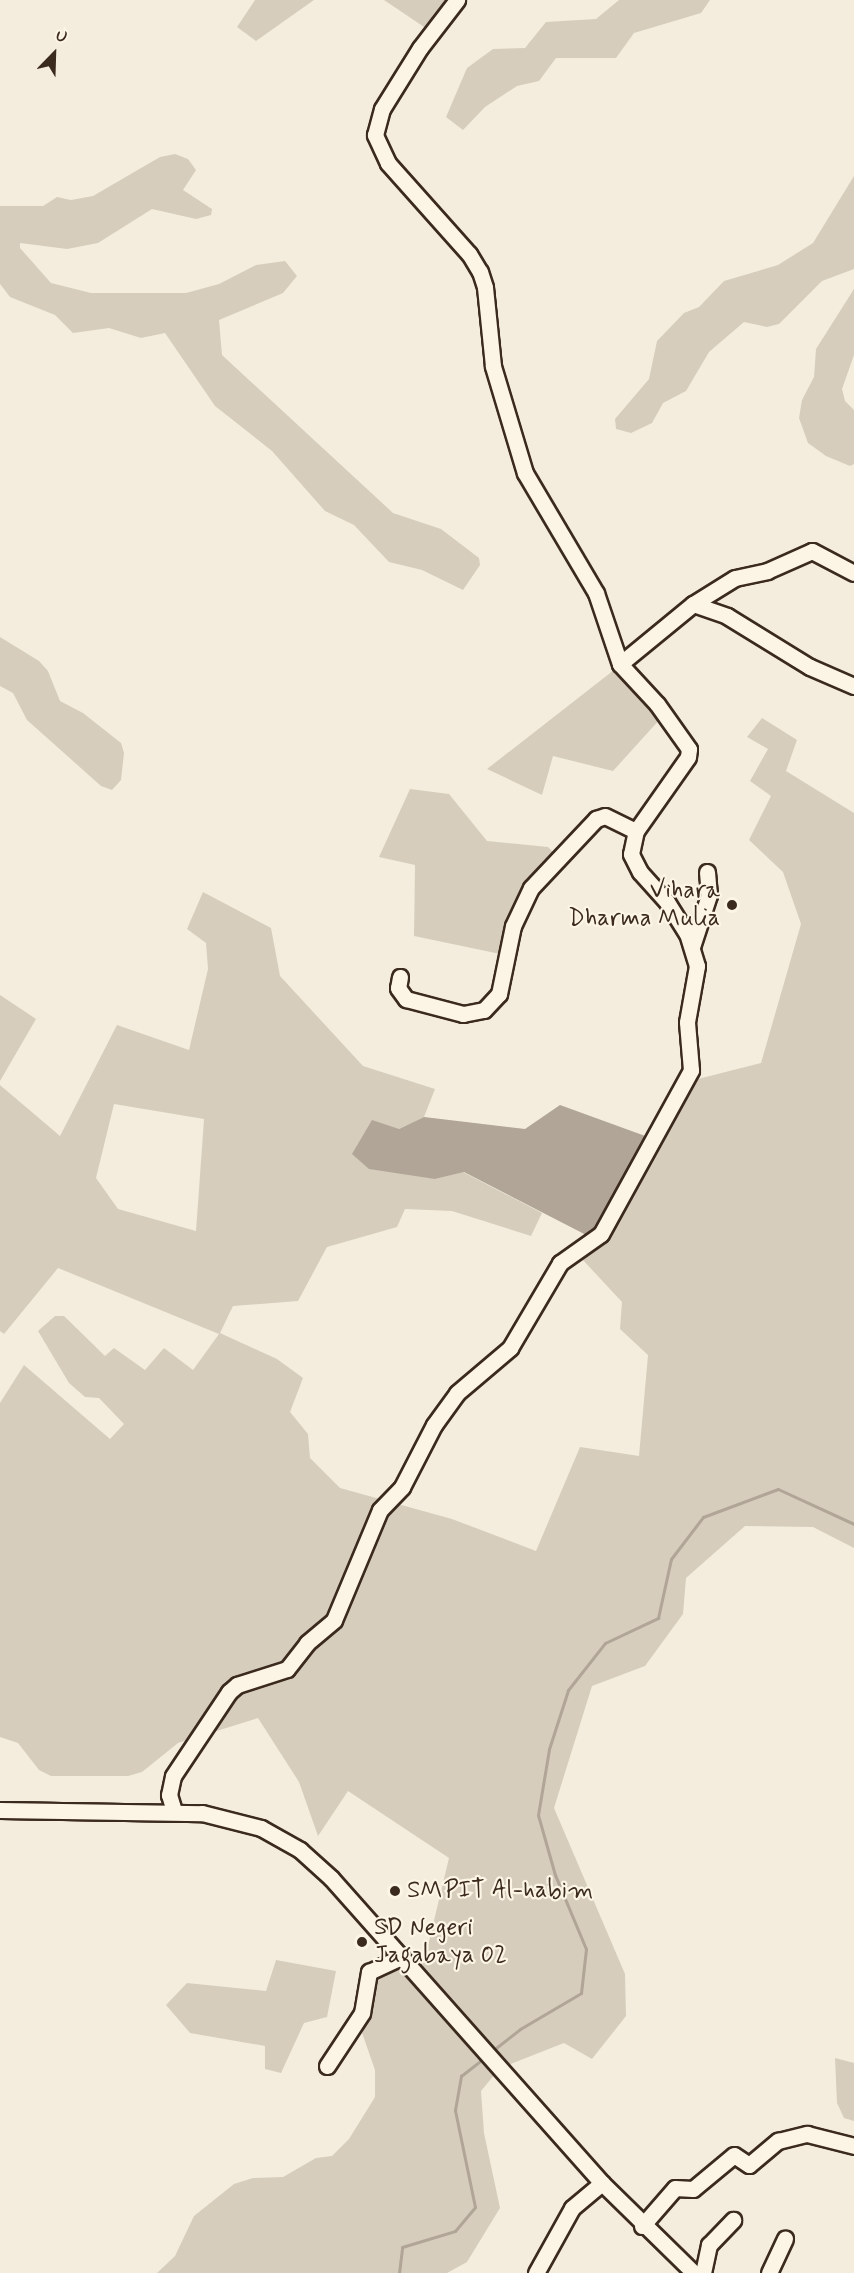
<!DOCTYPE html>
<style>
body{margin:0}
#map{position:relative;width:854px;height:2273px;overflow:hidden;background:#f4eddd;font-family:Mynerve,sans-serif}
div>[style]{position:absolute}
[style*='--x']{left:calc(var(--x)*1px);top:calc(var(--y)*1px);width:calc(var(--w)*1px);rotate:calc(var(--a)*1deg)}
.green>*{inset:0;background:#d6cdbd}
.water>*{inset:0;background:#b0a596}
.stream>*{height:3px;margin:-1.5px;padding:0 1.5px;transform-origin:1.5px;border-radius:1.5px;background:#b0a596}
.roads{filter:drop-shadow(2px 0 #3b2a1e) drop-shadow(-2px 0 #3b2a1e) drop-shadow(0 2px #3b2a1e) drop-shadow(0 -2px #3b2a1e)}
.minor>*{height:15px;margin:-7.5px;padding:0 7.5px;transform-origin:7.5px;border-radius:7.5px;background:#fcf5e5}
.dots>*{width:16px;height:16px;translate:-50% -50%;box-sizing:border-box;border:3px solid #fcf5e5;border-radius:50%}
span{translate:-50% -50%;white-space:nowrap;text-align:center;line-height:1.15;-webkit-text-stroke:4.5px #fcf5e5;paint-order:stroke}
.poi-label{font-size:24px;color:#3b2a1e}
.right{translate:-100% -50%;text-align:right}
.left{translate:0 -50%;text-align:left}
.north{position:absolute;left:24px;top:24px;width:60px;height:60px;-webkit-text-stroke:4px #fcf5e5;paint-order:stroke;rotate:23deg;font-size:16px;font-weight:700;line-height:24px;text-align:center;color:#3b2a1e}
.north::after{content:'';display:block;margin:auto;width:21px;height:27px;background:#3b2a1e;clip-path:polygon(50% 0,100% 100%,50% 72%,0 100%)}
</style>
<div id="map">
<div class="green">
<div style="clip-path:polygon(255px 0,314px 0,256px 41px,237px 27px)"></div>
<div style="clip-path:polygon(384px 0,452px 0,433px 33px)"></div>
<div style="clip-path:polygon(619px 0,710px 0,701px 13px,634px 33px,616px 58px,556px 58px,539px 81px,517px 86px,485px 107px,463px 130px,446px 117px,467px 68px,493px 49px,525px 48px,546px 22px,596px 19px)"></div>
<div style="clip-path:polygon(175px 154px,188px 159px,196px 170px,183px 190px,212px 209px,211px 215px,196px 219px,152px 209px,98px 243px,67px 249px,20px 243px,20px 248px,51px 283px,91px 293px,186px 293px,219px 284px,256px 265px,285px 261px,297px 276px,283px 293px,219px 320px,222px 355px,393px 513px,441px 529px,479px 558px,480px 565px,463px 590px,422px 570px,389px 562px,354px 525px,325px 511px,272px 451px,215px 406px,165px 333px,141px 338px,109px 328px,73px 333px,55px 315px,10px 297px,0 284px,0 206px,43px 206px,57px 197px,71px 200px,93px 196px,160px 157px)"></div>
<div style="clip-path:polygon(854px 176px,854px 269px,822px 281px,779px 324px,767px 327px,744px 322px,709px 352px,686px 391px,663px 403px,652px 423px,631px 433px,616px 429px,615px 419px,649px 379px,657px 341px,684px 313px,699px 307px,724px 281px,778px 265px,813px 243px)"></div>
<div style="clip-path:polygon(854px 289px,854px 355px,842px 389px,845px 401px,854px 410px,854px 464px,850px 466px,826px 456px,808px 443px,799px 418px,802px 400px,814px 377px,816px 349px)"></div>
<div style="clip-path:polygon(0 637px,39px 661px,48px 671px,60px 701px,83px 713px,121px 743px,124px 753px,121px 780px,112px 790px,101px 786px,27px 720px,13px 693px,0 686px)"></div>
<div style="clip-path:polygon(623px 663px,661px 718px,613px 771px,553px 756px,542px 795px,487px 769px)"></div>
<div style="clip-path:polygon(evenodd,762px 718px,797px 740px,786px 771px,854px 813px,854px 1548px,813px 1527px,745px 1526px,686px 1578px,683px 1614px,645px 1666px,592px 1686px,554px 1808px,625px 1974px,626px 2016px,592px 2059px,564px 2043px,500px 2068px,481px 2091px,484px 2133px,500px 2208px,467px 2262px,447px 2273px,157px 2273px,175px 2256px,194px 2216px,234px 2184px,253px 2178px,283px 2177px,316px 2158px,332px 2156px,349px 2139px,375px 2097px,375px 2070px,360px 2027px,369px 1986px,397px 1964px,424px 1962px,449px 1858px,348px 1791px,318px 1836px,299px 1782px,258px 1718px,178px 1743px,142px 1772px,128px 1776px,51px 1776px,39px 1770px,18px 1743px,0 1737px,0 1403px,24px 1365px,110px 1439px,124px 1424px,99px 1398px,85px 1397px,69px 1383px,38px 1331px,55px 1316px,64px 1316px,105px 1356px,114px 1348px,145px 1370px,164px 1348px,193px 1370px,219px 1334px,58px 1268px,4px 1334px,0 1331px,0 1085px,60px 1136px,117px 1025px,189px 1050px,208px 969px,206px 943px,187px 929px,203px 892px,271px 928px,280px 976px,363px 1066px,435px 1089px,424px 1117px,399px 1129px,435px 1179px,463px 1172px,542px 1213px,531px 1236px,452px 1211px,405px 1209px,397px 1227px,327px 1247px,298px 1301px,233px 1306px,220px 1333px,277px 1359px,303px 1378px,290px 1412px,308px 1434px,310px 1458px,340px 1488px,452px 1519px,536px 1551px,580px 1447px,639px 1456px,648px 1355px,620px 1329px,622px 1302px,582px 1259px,601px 1246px,694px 1080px,761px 1063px,801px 924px,783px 872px,749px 840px,771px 796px,750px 781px,768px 749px,747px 737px,762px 718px,114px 1104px,204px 1119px,196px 1231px,118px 1209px,96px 1178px,114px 1104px)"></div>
<div style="clip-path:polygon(410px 789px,449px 794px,487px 841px,548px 847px,563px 862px,524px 895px,505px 955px,414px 936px,415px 865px,379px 857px)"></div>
<div style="clip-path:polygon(0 995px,36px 1019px,0 1081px)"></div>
<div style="clip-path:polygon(276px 1960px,336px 1971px,327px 2017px,304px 2023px,281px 2073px,265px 2069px,265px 2046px,190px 2033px,166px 2005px,187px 1983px,266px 1991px)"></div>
<div style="clip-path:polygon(835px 2058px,854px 2063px,854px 2121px,844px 2118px,837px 2103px)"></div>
</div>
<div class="water">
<div style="clip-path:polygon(560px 1105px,648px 1137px,592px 1238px,464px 1172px,435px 1179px,369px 1169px,352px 1154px,372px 1120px,399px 1129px,424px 1117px,525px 1129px)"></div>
</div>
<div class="stream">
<div style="--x:492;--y:2051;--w:36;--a:-38"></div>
<div style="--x:520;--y:2029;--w:71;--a:-30.5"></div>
<div style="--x:581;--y:1993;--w:44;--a:-83.5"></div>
<div style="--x:586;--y:1949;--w:80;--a:-112.7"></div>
<div style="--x:555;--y:1875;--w:62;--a:-105.8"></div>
<div style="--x:538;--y:1815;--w:67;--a:-80.5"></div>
<div style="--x:549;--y:1749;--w:62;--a:-72.1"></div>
<div style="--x:568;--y:1690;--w:60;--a:-51.8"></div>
<div style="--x:605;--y:1643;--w:59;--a:-25.3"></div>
<div style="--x:658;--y:1618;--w:60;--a:-77.6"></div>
<div style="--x:671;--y:1559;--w:53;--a:-52.7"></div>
<div style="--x:703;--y:1517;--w:80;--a:-20.5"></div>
<div style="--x:778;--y:1489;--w:84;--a:24.7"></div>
<div style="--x:399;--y:2273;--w:26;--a:-83"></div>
<div style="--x:402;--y:2247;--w:55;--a:-16.8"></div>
<div style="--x:455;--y:2231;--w:31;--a:-50"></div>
<div style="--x:475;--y:2207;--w:99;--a:-101.7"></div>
<div style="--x:455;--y:2110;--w:35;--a:-80"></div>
<div style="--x:461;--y:2076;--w:31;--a:-38"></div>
</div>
<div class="roads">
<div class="minor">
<div style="--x:693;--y:604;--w:36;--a:19"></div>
<div style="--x:727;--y:616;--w:97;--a:31.6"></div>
<div style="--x:810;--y:667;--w:48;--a:23.4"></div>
<div style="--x:620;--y:664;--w:94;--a:-39.4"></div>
<div style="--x:693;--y:604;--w:49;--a:-31.8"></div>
<div style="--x:735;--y:578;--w:33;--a:-12"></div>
<div style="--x:767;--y:571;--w:49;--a:-24"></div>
<div style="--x:812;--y:551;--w:47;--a:27.6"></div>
<div style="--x:692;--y:947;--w:55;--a:-71.9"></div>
<div style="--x:709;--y:895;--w:23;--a:-95"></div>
<div style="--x:400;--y:977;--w:11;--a:100"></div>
<div style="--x:398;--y:988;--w:14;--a:54"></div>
<div style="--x:406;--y:999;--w:59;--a:14.7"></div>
<div style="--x:463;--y:1014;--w:21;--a:-11"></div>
<div style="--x:484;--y:1010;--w:22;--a:-47"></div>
<div style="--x:499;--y:994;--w:69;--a:-78.4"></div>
<div style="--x:513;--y:926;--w:42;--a:-64.7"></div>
<div style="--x:531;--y:888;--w:95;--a:-46.7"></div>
<div style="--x:596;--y:819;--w:9;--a:-18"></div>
<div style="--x:605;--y:816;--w:34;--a:26"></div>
<div style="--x:0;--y:1810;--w:202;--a:0.9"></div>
<div style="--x:202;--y:1813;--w:61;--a:14.3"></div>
<div style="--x:261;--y:1828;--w:45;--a:29.4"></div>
<div style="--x:300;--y:1850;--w:42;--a:42.1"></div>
<div style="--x:331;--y:1878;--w:408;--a:48.4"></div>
<div style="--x:602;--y:2183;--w:129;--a:44.4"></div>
<div style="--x:174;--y:1811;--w:17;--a:-107"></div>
<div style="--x:169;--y:1795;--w:19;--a:-78"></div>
<div style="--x:173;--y:1776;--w:101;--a:-56.3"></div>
<div style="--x:229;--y:1692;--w:11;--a:-41"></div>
<div style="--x:237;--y:1685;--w:52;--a:-17.7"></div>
<div style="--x:287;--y:1669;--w:33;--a:-52"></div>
<div style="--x:307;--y:1643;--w:35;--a:-40"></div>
<div style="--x:334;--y:1620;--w:119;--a:-67.3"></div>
<div style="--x:380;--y:1510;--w:32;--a:-46"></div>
<div style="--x:402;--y:1487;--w:70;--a:-62.7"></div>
<div style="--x:434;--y:1425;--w:39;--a:-54"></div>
<div style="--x:457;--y:1393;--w:70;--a:-40.3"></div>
<div style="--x:510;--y:1348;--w:99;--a:-59.5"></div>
<div style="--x:560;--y:1263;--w:50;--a:-35.3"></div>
<div style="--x:601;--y:1234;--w:187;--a:-61.2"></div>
<div style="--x:691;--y:1070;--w:48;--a:-94.8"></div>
<div style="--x:687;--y:1022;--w:57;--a:-79.9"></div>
<div style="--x:697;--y:966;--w:34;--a:-107"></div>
<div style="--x:687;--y:934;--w:38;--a:-122"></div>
<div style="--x:667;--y:902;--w:40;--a:-132"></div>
<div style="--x:640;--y:872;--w:20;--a:-117"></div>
<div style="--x:631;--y:854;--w:24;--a:-78"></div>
<div style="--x:636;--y:831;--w:90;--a:-54.9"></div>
<div style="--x:688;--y:757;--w:8;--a:-83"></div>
<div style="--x:689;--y:749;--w:55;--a:-125.4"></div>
<div style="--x:657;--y:704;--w:54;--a:-132.8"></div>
<div style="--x:620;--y:664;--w:75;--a:-108.7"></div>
<div style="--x:596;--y:593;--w:139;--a:-120.6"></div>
<div style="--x:525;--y:473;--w:112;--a:-106.7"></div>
<div style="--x:493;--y:366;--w:79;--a:-95.8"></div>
<div style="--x:485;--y:287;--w:16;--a:-108"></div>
<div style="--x:480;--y:272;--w:21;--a:-121"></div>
<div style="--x:469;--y:254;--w:122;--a:-131.7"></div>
<div style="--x:388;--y:163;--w:31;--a:-115"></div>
<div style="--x:375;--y:135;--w:27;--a:-75"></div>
<div style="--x:382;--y:109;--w:72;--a:-58.1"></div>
<div style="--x:420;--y:48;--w:61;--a:-52.4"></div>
<div style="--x:327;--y:2066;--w:64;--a:-56.6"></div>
<div style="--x:362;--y:2013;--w:42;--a:-80.3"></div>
<div style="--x:369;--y:1972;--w:35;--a:-25"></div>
<div style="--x:642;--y:2226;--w:50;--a:-49"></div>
<div style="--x:675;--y:2188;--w:18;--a:3"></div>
<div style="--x:693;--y:2189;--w:53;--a:-39.7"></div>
<div style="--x:734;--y:2155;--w:18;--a:34"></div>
<div style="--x:749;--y:2165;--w:38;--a:-40"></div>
<div style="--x:778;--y:2141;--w:30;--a:-14"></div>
<div style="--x:807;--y:2134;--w:49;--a:14.3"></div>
<div style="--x:536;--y:2273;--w:74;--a:-61"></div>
<div style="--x:572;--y:2208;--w:39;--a:-40"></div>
<div style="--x:703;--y:2273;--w:29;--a:-78"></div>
<div style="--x:709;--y:2245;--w:35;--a:-46"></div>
<div style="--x:769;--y:2273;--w:38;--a:-65"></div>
</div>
</div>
<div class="dots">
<div style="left:732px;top:905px;background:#3b2a1e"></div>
<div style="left:395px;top:1891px;background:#3b2a1e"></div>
<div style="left:362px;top:1942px;background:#3b2a1e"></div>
</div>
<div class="poi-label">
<span class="right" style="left:720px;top:905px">Vihara<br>Dharma Mulia</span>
<span class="left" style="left:407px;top:1891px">SMPIT Al-habim</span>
<span class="left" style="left:374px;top:1942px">SD Negeri<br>Jagabaya 02</span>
</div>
<div class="north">U</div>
</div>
